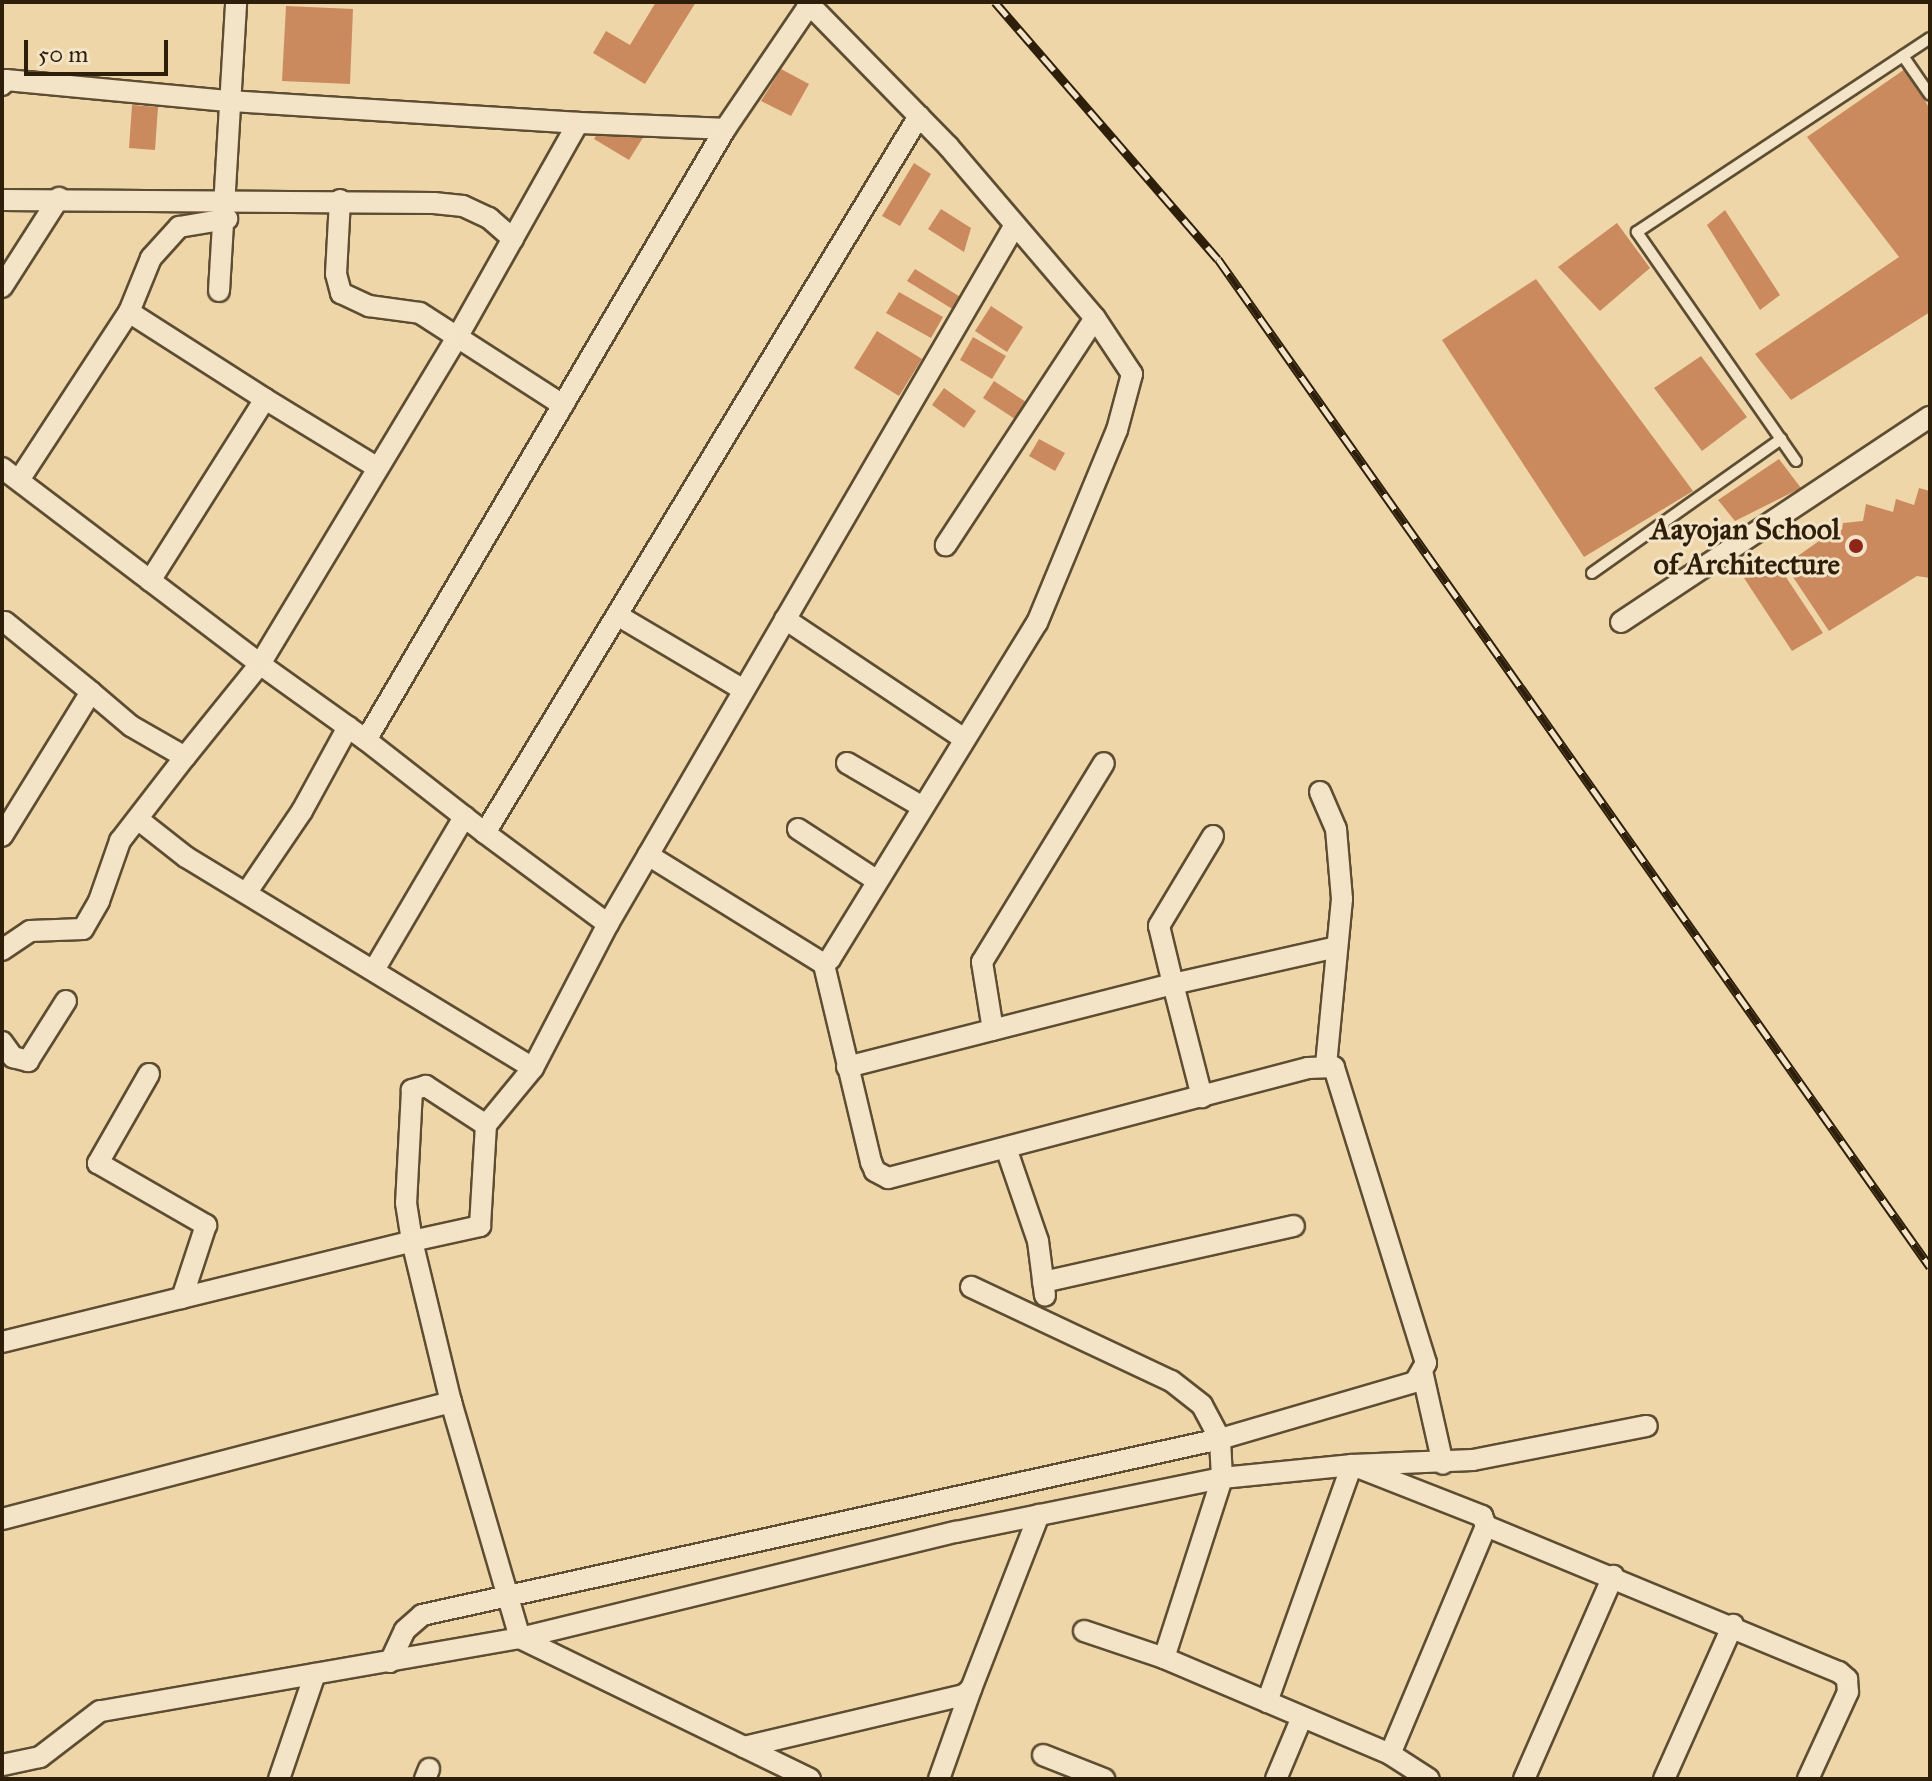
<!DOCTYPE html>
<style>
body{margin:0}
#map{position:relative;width:1932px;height:1781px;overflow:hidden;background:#eed6a9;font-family:"IM FELL Great Primer",serif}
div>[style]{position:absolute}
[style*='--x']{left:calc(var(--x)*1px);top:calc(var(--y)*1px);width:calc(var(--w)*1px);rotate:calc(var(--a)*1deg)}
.building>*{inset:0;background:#ca8a5e}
.roads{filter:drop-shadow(2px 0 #5d4d32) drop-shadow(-2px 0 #5d4d32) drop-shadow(0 2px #5d4d32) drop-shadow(0 -2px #5d4d32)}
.lane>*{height:10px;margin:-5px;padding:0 5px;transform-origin:5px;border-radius:5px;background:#f4e4c7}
.street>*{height:20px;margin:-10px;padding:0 10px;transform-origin:10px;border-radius:10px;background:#f4e4c7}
.rail>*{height:9px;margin-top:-4.5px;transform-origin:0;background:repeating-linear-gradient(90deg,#f4e4c7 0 18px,#2d1f0a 0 36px);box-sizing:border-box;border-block:2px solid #2d1f0a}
.dots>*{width:22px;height:22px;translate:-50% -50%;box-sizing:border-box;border:4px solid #f4e4c7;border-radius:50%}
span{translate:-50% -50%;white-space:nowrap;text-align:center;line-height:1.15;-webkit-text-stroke:6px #f4e4c7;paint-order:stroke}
.poi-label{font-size:30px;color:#2d1f0a;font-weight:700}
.right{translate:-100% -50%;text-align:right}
.frame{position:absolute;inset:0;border:4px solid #2d1f0a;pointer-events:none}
.scale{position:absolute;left:24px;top:40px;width:144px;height:36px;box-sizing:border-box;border:4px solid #2d1f0a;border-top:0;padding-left:10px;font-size:24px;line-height:28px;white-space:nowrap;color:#2d1f0a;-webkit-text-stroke:6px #f4e4c7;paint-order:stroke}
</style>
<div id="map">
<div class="building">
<div style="clip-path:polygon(656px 2px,696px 2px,645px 84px,593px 53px,606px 31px,630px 45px)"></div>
<div style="clip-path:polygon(286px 6px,353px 9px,350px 84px,282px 81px)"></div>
<div style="clip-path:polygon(781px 69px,809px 84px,791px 116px,761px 101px)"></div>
<div style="clip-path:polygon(1905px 69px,1930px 109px,1930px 312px,1791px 400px,1755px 354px,1899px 257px,1807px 137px)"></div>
<div style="clip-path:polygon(132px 105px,158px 107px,155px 150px,129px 148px)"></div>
<div style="clip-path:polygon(609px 114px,644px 136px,629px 160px,594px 139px)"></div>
<div style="clip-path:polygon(914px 163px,931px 174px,900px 226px,882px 216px)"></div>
<div style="clip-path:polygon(941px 209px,971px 228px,964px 252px,928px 229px)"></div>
<div style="clip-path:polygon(1725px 210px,1780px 295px,1760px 310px,1707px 225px)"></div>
<div style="clip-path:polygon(1617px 223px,1650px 268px,1600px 311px,1558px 267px)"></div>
<div style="clip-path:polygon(915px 269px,962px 298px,954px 310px,907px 281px)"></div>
<div style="clip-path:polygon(1536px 279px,1693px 491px,1584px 557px,1442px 340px)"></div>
<div style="clip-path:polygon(899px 292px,943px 317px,931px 338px,886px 313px)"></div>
<div style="clip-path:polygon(991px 306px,1023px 327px,1007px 352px,975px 331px)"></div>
<div style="clip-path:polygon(877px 331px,922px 359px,899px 396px,854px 368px)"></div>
<div style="clip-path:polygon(973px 337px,1006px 356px,992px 379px,960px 360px)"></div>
<div style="clip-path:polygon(1701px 356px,1747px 417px,1702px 451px,1654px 388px)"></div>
<div style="clip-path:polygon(994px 381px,1032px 406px,1021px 423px,983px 398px)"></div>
<div style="clip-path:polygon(944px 388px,976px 411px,964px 428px,932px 405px)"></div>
<div style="clip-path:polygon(1039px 439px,1065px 453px,1055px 471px,1029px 456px)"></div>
<div style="clip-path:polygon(1779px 459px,1801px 488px,1735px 521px,1718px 500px)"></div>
<div style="clip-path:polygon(1919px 488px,1930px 491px,1930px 578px,1917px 576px,1829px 631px,1785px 565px,1836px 529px,1842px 530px,1843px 523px,1863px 521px,1866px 504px,1893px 512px,1896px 499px,1914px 505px)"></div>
<div style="clip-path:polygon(1776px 562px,1823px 633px,1792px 651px,1744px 578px)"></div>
</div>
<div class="roads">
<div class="lane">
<div style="--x:1903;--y:56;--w:47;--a:55.3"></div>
<div style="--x:1796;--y:461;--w:279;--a:-124.8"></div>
<div style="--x:1637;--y:232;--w:351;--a:-33.5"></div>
<div style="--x:1592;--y:573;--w:232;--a:-35.3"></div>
</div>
<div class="street">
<div style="--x:807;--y:2;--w:202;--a:45.6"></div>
<div style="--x:948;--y:146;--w:226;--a:49.5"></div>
<div style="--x:1095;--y:318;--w:272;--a:123.3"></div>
<div style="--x:2;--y:85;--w:6;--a:-51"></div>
<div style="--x:6;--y:80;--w:225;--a:5.4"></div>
<div style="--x:230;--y:101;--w:349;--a:3.6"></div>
<div style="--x:919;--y:116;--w:838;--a:121.19"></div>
<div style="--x:485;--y:833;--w:153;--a:36.5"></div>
<div style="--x:608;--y:924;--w:809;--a:-59.79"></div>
<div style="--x:2;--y:200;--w:432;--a:0.4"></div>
<div style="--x:434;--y:203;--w:29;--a:6"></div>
<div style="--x:463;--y:206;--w:29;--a:25"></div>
<div style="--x:489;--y:218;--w:32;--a:41"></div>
<div style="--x:340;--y:200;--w:74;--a:93.1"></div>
<div style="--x:336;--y:274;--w:20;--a:75"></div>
<div style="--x:341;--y:293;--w:31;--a:25"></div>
<div style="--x:369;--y:306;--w:51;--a:7.8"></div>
<div style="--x:420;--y:313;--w:170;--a:32.8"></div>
<div style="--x:2;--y:287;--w:106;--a:-57.4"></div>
<div style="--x:219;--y:291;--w:289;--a:-86.6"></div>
<div style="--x:129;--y:312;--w:58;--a:-67.8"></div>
<div style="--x:151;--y:258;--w:42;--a:-47.9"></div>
<div style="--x:179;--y:227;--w:49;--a:-9.5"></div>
<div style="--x:265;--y:399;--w:132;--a:31.4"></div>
<div style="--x:2;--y:468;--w:324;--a:37.2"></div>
<div style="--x:260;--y:664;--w:119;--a:128.9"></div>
<div style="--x:185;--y:757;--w:62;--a:-150.1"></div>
<div style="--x:131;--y:726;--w:52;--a:-139.6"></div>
<div style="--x:91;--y:692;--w:169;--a:121.7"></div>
<div style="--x:19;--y:480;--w:201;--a:-56.8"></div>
<div style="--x:129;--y:312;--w:161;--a:32.6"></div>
<div style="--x:265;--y:399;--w:215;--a:122.3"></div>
<div style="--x:617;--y:615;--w:147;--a:30.6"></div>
<div style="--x:785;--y:619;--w:214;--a:33.8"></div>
<div style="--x:5;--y:622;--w:111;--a:39.1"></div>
<div style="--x:1621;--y:622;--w:371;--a:-33.6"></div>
<div style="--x:366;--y:740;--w:130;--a:-144.4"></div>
<div style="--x:260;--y:664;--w:383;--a:-58.9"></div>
<div style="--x:458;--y:336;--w:244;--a:-60.6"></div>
<div style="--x:578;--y:123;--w:147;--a:2.3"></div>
<div style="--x:847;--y:763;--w:86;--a:30.2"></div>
<div style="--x:1320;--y:792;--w:40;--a:66.6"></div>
<div style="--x:1336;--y:829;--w:70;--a:85.1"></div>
<div style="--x:1342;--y:899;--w:166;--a:95.5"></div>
<div style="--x:139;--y:820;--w:60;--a:38.2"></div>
<div style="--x:186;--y:857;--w:406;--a:31.3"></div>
<div style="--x:798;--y:829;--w:93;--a:33.2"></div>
<div style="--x:485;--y:833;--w:151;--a:-142"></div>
<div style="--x:366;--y:740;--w:709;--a:-59.56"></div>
<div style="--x:725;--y:129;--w:151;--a:-55.8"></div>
<div style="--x:1213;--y:836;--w:105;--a:121"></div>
<div style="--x:1159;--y:926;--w:60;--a:76.4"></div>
<div style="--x:1173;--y:984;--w:168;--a:-12.7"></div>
<div style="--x:648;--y:855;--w:207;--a:31.8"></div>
<div style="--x:824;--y:964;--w:8;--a:-40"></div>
<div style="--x:830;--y:959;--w:395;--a:-58.4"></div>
<div style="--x:1037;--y:623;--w:209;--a:-67.5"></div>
<div style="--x:1117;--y:430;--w:58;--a:-75"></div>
<div style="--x:1132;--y:374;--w:67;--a:-123.5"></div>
<div style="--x:247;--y:892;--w:98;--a:-55.8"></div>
<div style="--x:302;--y:811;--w:96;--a:-61.3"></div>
<div style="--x:2;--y:950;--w:34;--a:-34"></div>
<div style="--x:30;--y:931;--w:53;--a:-2.2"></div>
<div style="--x:83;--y:929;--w:32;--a:-60"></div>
<div style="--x:99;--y:901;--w:64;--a:-70.7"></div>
<div style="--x:120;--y:841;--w:106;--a:-52.3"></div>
<div style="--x:374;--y:970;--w:178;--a:-59.5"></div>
<div style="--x:993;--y:1030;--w:69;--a:-99.2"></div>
<div style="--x:982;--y:962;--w:233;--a:-58.5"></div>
<div style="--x:2;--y:1042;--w:19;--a:54"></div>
<div style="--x:13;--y:1057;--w:16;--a:15"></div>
<div style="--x:28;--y:1061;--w:71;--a:-57.7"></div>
<div style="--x:847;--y:1067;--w:336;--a:-14.3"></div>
<div style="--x:1173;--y:984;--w:117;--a:75.6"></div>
<div style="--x:149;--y:1074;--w:103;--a:119.8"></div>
<div style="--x:98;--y:1163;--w:125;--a:29.9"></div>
<div style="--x:206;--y:1225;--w:77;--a:108.2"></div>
<div style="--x:486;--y:1125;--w:72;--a:-147"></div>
<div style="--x:426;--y:1086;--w:15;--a:164"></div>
<div style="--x:412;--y:1090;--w:113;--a:93"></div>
<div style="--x:406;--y:1203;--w:38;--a:81"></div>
<div style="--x:412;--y:1241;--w:70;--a:-12.4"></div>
<div style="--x:480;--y:1226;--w:101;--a:-86.6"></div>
<div style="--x:486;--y:1125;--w:74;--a:-50.5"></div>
<div style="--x:533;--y:1068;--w:162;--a:-62.5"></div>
<div style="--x:1006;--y:1148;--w:98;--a:71"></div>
<div style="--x:1038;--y:1241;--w:55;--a:82.7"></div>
<div style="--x:1043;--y:1282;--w:257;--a:-12.6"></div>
<div style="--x:2;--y:1342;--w:422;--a:-13.8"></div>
<div style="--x:412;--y:1241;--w:166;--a:76.4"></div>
<div style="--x:451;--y:1402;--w:246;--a:73.7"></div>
<div style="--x:520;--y:1638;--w:426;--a:170.1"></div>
<div style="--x:100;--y:1711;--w:76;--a:142.5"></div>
<div style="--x:40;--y:1757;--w:39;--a:168"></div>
<div style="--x:1422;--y:1371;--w:95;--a:77.3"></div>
<div style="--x:2;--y:1519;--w:464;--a:-14.6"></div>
<div style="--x:1486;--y:1526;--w:382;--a:22.5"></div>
<div style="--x:1839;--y:1672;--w:11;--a:41"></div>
<div style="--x:1847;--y:1679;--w:13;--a:86"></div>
<div style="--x:1848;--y:1692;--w:96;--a:114.7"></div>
<div style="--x:1084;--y:1631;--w:84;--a:18.6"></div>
<div style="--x:1164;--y:1658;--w:246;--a:23"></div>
<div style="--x:1390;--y:1754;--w:46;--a:32.7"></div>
<div style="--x:1164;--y:1658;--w:189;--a:-72.1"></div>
<div style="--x:1222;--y:1478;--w:131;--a:-5.7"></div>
<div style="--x:1352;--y:1465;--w:140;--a:21.4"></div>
<div style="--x:1482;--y:1516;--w:11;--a:68"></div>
<div style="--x:1486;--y:1526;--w:247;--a:112.8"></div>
<div style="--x:390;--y:1662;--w:35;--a:-65"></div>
<div style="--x:405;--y:1630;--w:23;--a:-41"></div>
<div style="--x:422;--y:1615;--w:817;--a:-12.44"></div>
<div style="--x:1220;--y:1439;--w:203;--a:-16.3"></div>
<div style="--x:1415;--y:1382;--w:22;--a:-60"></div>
<div style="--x:1426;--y:1363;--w:310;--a:-107.3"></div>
<div style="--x:1334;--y:1067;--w:26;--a:178"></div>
<div style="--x:1308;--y:1068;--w:434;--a:165.3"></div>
<div style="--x:888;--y:1178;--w:15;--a:-152"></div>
<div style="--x:875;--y:1171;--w:10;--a:-114"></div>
<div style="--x:871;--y:1162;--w:204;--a:-103.4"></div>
<div style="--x:1267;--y:1702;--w:252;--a:-70.3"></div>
<div style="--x:1352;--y:1465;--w:121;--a:-2.4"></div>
<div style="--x:1473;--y:1460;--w:177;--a:-11.1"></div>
<div style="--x:744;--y:1747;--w:226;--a:-13.3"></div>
<div style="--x:964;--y:1695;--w:9;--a:-41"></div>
<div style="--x:971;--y:1689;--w:187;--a:-68.7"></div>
<div style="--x:1043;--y:1755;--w:66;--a:21.5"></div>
<div style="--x:279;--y:1779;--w:111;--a:-71.1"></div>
<div style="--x:425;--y:1779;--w:11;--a:-68"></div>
<div style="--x:810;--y:1779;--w:322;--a:-154.1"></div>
<div style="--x:520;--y:1638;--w:449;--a:-13.7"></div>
<div style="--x:956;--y:1532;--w:271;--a:-11.5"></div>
<div style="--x:1222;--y:1478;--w:39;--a:-93"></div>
<div style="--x:1220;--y:1439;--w:38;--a:-118"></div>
<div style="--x:1202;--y:1405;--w:39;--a:-142"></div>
<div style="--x:1171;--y:1381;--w:221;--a:-154.8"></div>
<div style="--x:939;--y:1779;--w:96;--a:-70.4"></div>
<div style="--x:1276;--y:1779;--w:67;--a:-67.2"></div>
<div style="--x:1524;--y:1779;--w:222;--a:-66.3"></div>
<div style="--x:1664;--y:1779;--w:169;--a:-65.9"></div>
</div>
</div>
<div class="rail">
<div style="--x:995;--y:2;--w:340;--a:49.1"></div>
<div style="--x:1218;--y:259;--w:1234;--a:54.76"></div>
</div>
<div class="dots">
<div style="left:1856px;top:546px;background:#8f2418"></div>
</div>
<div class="poi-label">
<span class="right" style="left:1840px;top:546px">Aayojan School<br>of Architecture</span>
</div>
<div class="frame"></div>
<div class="scale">50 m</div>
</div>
